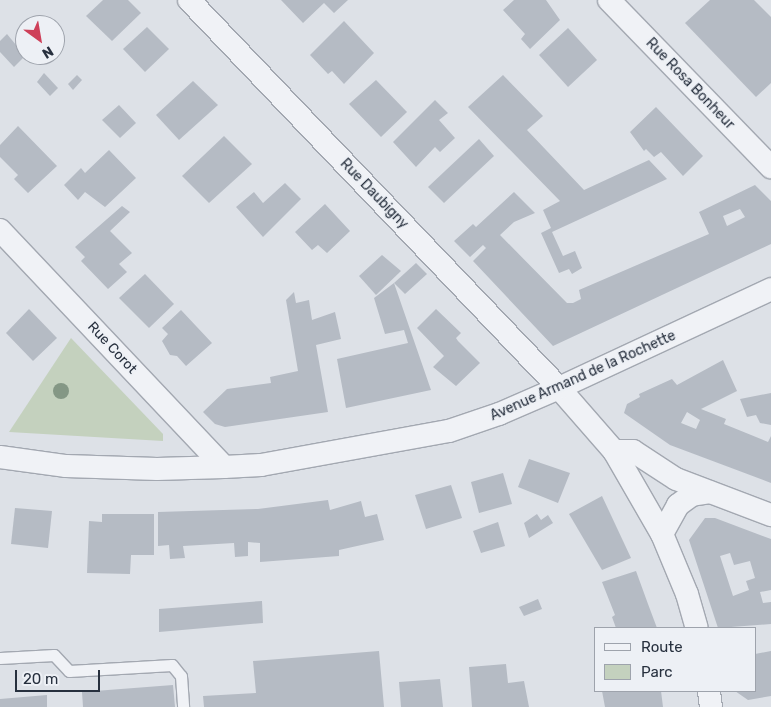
<!DOCTYPE html>
<style>
body{margin:0}
#map{position:relative;width:771px;height:707px;overflow:hidden;background:#dde1e7;font-family:Rubik,sans-serif}
div>[style]{position:absolute}
[style*='--x']{left:calc(var(--x)*1px);top:calc(var(--y)*1px);width:calc(var(--w)*1px);rotate:calc(var(--a)*1deg)}
.green>*{inset:0;background:#c4d1be}
.building>*{inset:0;background:#b5bbc4}
.roads{filter:drop-shadow(1px 0 #a3a8b1) drop-shadow(-1px 0 #a3a8b1) drop-shadow(0 1px #a3a8b1) drop-shadow(0 -1px #a3a8b1)}
.service>*{height:11px;margin:-5.5px;padding:0 5.5px;transform-origin:5.5px;border-radius:5.5px;background:#f0f2f6}
.minor>*{height:22px;margin:-11px;padding:0 11px;transform-origin:11px;border-radius:11px;background:#f0f2f6}
.trees>*{width:16px;height:16px;margin:-8px;border-radius:50%;background:#849785}
span{translate:-50% -50%;white-space:nowrap;text-align:center;line-height:1.15;-webkit-text-stroke:4px #edf0f5;paint-order:stroke}
.street-label{font-size:14px;color:#27303e}
.legend{position:absolute;left:594px;top:627px;width:162px;height:65px;box-sizing:border-box;background:#edf0f5;border:1px solid #9ea3ac;margin:0;padding:6px 9px;list-style:none;font-size:15px;color:#27303e}
.legend li{display:flex;align-items:center;gap:10px;height:25px}
.legend b{width:25px;border:1px solid #9ea3ac}
.north{position:absolute;left:15px;top:15px;width:50px;height:50px;box-sizing:border-box;background:#edf0f5;border:1px solid #9ea3ac;border-radius:50%;rotate:148deg;font-size:14px;font-weight:700;line-height:20px;text-align:center;color:#27303e}
.north::after{content:'';display:block;margin:auto;width:18px;height:22px;background:#ce4059;clip-path:polygon(50% 0,100% 100%,50% 72%,0 100%)}
.scale{position:absolute;left:15px;top:670px;width:85px;height:22px;box-sizing:border-box;border:2px solid #27303e;border-top:0;padding-left:6px;font-size:15px;line-height:18px;white-space:nowrap;color:#27303e;-webkit-text-stroke:4px #edf0f5;paint-order:stroke}
</style>
<div id="map">
<div class="green">
<div style="clip-path:polygon(71px 338px,163px 434px,163px 441px,9px 432px)"></div>
</div>
<div class="building">
<div style="clip-path:polygon(103px 0,128px 0,141px 13px,112px 41px,86px 16px)"></div>
<div style="clip-path:polygon(281px 0,348px 0,334px 13px,324px 3px,303px 23px)"></div>
<div style="clip-path:polygon(514px 0,546px 0,560px 20px,530px 49px,521px 39px,525px 34px,503px 10px)"></div>
<div style="clip-path:polygon(710px 0,754px 0,771px 17px,771px 83px,756px 97px,685px 23px)"></div>
<div style="clip-path:polygon(344px 21px,374px 53px,344px 84px,332px 71px,328px 74px,310px 55px)"></div>
<div style="clip-path:polygon(147px 27px,169px 49px,145px 72px,123px 49px)"></div>
<div style="clip-path:polygon(568px 28px,597px 60px,568px 87px,539px 55px)"></div>
<div style="clip-path:polygon(7px 34px,25px 56px,14px 67px,0 52px,0 41px)"></div>
<div style="clip-path:polygon(44px 73px,58px 88px,50px 96px,37px 82px)"></div>
<div style="clip-path:polygon(77px 75px,82px 80px,73px 90px,68px 84px)"></div>
<div style="clip-path:polygon(503px 75px,543px 116px,527px 130px,584px 190px,649px 160px,667px 179px,552px 232px,563px 256px,575px 251px,582px 268px,572px 274px,569px 269px,559px 273px,541px 233px,551px 228px,543px 210px,560px 201px,468px 107px)"></div>
<div style="clip-path:polygon(376px 80px,407px 112px,381px 137px,349px 104px)"></div>
<div style="clip-path:polygon(193px 81px,218px 105px,179px 140px,156px 115px)"></div>
<div style="clip-path:polygon(435px 100px,448px 113px,439px 120px,455px 138px,440px 152px,435px 147px,416px 167px,393px 142px)"></div>
<div style="clip-path:polygon(119px 105px,136px 123px,120px 138px,102px 120px)"></div>
<div style="clip-path:polygon(656px 107px,703px 156px,683px 176px,661px 152px,654px 157px,646px 149px,644px 151px,630px 132px)"></div>
<div style="clip-path:polygon(18px 126px,57px 166px,28px 193px,14px 179px,18px 175px,0 157px,0 145px)"></div>
<div style="clip-path:polygon(224px 136px,252px 164px,209px 203px,182px 176px)"></div>
<div style="clip-path:polygon(479px 139px,494px 156px,444px 203px,428px 187px)"></div>
<div style="clip-path:polygon(109px 150px,136px 178px,105px 207px,85px 192px,78px 200px,64px 185px,81px 168px,85px 173px)"></div>
<div style="clip-path:polygon(285px 183px,301px 199px,263px 237px,236px 207px,254px 192px,263px 203px)"></div>
<div style="clip-path:polygon(evenodd,755px 185px,771px 201px,771px 244px,553px 346px,473px 261px,486px 248px,483px 245px,470px 257px,454px 241px,473px 224px,476px 227px,514px 192px,535px 213px,514px 222px,500px 235px,567px 303px,573px 303px,581px 299px,579px 290px,709px 234px,699px 212px,755px 185px,740px 209px,745px 217px,727px 226px,723px 216px,740px 209px)"></div>
<div style="clip-path:polygon(325px 204px,350px 231px,327px 253px,318px 245px,312px 250px,295px 232px)"></div>
<div style="clip-path:polygon(122px 206px,130px 212px,110px 231px,132px 253px,119px 264px,127px 272px,108px 289px,81px 261px,85px 257px,75px 247px)"></div>
<div style="clip-path:polygon(382px 255px,401px 271px,376px 295px,359px 276px)"></div>
<div style="clip-path:polygon(416px 263px,427px 274px,405px 294px,394px 283px)"></div>
<div style="clip-path:polygon(145px 274px,174px 304px,149px 328px,119px 298px)"></div>
<div style="clip-path:polygon(394px 283px,431px 390px,346px 408px,337px 359px,408px 343px,404px 330px,385px 334px,374px 298px)"></div>
<div style="clip-path:polygon(294px 292px,296px 303px,309px 300px,312px 320px,335px 312px,341px 339px,316px 345px,328px 412px,225px 427px,215px 424px,203px 412px,227px 389px,271px 383px,270px 377px,298px 371px,286px 300px)"></div>
<div style="clip-path:polygon(29px 309px,57px 338px,33px 361px,6px 333px)"></div>
<div style="clip-path:polygon(436px 309px,461px 333px,456px 338px,458px 341px,480px 363px,456px 386px,433px 367px,444px 356px,417px 328px)"></div>
<div style="clip-path:polygon(181px 310px,212px 343px,186px 366px,177px 356px,170px 355px,162px 341px,168px 334px,162px 328px)"></div>
<div style="clip-path:polygon(evenodd,723px 360px,737px 391px,701px 409px,726px 419px,724px 424px,768px 442px,771px 436px,771px 483px,670px 445px,624px 413px,627px 404px,640px 397px,639px 394px,672px 379px,677px 385px,723px 360px,687px 412px,700px 420px,696px 429px,681px 423px,687px 412px)"></div>
<div style="clip-path:polygon(771px 393px,771px 425px,760px 423px,756px 415px,747px 417px,740px 399px)"></div>
<div style="clip-path:polygon(529px 459px,570px 473px,558px 503px,518px 487px)"></div>
<div style="clip-path:polygon(503px 473px,512px 504px,479px 513px,471px 482px)"></div>
<div style="clip-path:polygon(451px 485px,462px 518px,426px 529px,415px 495px)"></div>
<div style="clip-path:polygon(602px 496px,631px 558px,602px 570px,569px 514px)"></div>
<div style="clip-path:polygon(328px 500px,330px 510px,361px 501px,365px 517px,377px 514px,384px 540px,339px 550px,339px 556px,260px 562px,260px 543px,248px 542px,248px 556px,235px 557px,234px 543px,183px 546px,185px 558px,170px 559px,169px 545px,158px 546px,158px 512px,258px 509px)"></div>
<div style="clip-path:polygon(15px 508px,52px 511px,48px 548px,11px 544px)"></div>
<div style="clip-path:polygon(102px 514px,154px 514px,154px 555px,131px 555px,130px 574px,87px 573px,89px 521px,102px 522px)"></div>
<div style="clip-path:polygon(537px 514px,541px 520px,548px 515px,553px 523px,529px 538px,524px 523px)"></div>
<div style="clip-path:polygon(evenodd,705px 518px,715px 518px,771px 539px,771px 590px,760px 592px,763px 603px,771px 602px,771px 624px,718px 628px,689px 540px,705px 518px,730px 553px,734px 565px,750px 561px,755px 578px,746px 581px,749px 590px,733px 596px,720px 556px,730px 553px)"></div>
<div style="clip-path:polygon(498px 522px,505px 546px,481px 553px,473px 531px)"></div>
<div style="clip-path:polygon(636px 571px,648px 604px,657px 628px,616px 628px,612px 617px,615px 615px,602px 582px)"></div>
<div style="clip-path:polygon(538px 599px,542px 609px,524px 616px,519px 607px)"></div>
<div style="clip-path:polygon(262px 601px,263px 623px,159px 632px,159px 609px)"></div>
<div style="clip-path:polygon(379px 651px,384px 707px,204px 707px,203px 696px,256px 693px,253px 661px)"></div>
<div style="clip-path:polygon(771px 651px,771px 696px,748px 700px,735px 691px,755px 691px,755px 654px)"></div>
<div style="clip-path:polygon(506px 664px,508px 683px,524px 681px,529px 707px,472px 707px,469px 667px)"></div>
<div style="clip-path:polygon(440px 679px,443px 707px,401px 707px,399px 682px)"></div>
<div style="clip-path:polygon(173px 685px,175px 707px,83px 707px,82px 692px)"></div>
<div style="clip-path:polygon(602px 691px,661px 691px,663px 707px,605px 707px)"></div>
<div style="clip-path:polygon(47px 695px,47px 707px,0 707px,0 699px)"></div>
</div>
<div class="roads">
<div class="service">
<div style="--x:0;--y:658;--w:54;--a:-3.2"></div>
<div style="--x:54;--y:655;--w:22;--a:47"></div>
<div style="--x:69;--y:671;--w:103;--a:-3.3"></div>
<div style="--x:172;--y:665;--w:14;--a:51"></div>
<div style="--x:181;--y:676;--w:31;--a:86"></div>
</div>
<div class="minor">
<div style="--x:189;--y:0;--w:536;--a:46.36"></div>
<div style="--x:559;--y:388;--w:84;--a:48.9"></div>
<div style="--x:614;--y:451;--w:96;--a:60"></div>
<div style="--x:662;--y:534;--w:65;--a:67.4"></div>
<div style="--x:687;--y:594;--w:35;--a:74"></div>
<div style="--x:609;--y:0;--w:233;--a:45.9"></div>
<div style="--x:0;--y:230;--w:326;--a:46.6"></div>
<div style="--x:614;--y:451;--w:19;--a:0"></div>
<div style="--x:633;--y:451;--w:51;--a:33.1"></div>
<div style="--x:676;--y:479;--w:102;--a:20.8"></div>
<div style="--x:0;--y:457;--w:67;--a:7.8"></div>
<div style="--x:66;--y:466;--w:91;--a:1.9"></div>
<div style="--x:157;--y:469;--w:67;--a:-1.7"></div>
<div style="--x:224;--y:467;--w:37;--a:-3"></div>
<div style="--x:261;--y:465;--w:191;--a:-10.3"></div>
<div style="--x:449;--y:431;--w:53;--a:-18.8"></div>
<div style="--x:499;--y:414;--w:65;--a:-23.4"></div>
<div style="--x:559;--y:388;--w:234;--a:-25"></div>
<div style="--x:662;--y:534;--w:33;--a:-61"></div>
<div style="--x:678;--y:505;--w:17;--a:-36"></div>
<div style="--x:692;--y:495;--w:18;--a:-9"></div>
<div style="--x:709;--y:691;--w:16;--a:83"></div>
</div>
</div>
<div class="trees">
<div style="left:61px;top:391px"></div>
</div>
<div class="street-label">
<span style="left:690px;top:84px;rotate:46deg">Rue Rosa Bonheur</span>
<span style="left:374px;top:194px;rotate:46deg">Rue Daubigny</span>
<span style="left:112px;top:348px;rotate:47deg">Rue Corot</span>
<span style="left:583px;top:376px;rotate:-24deg">Avenue Armand de la Rochette</span>
</div>
<ul class="legend">
<li><b style="height:6px;background:#f0f2f6"></b>Route</li>
<li><b style="height:14px;background:#c4d1be"></b>Parc</li>
</ul>
<div class="north">N</div>
<div class="scale">20 m</div>
</div>
